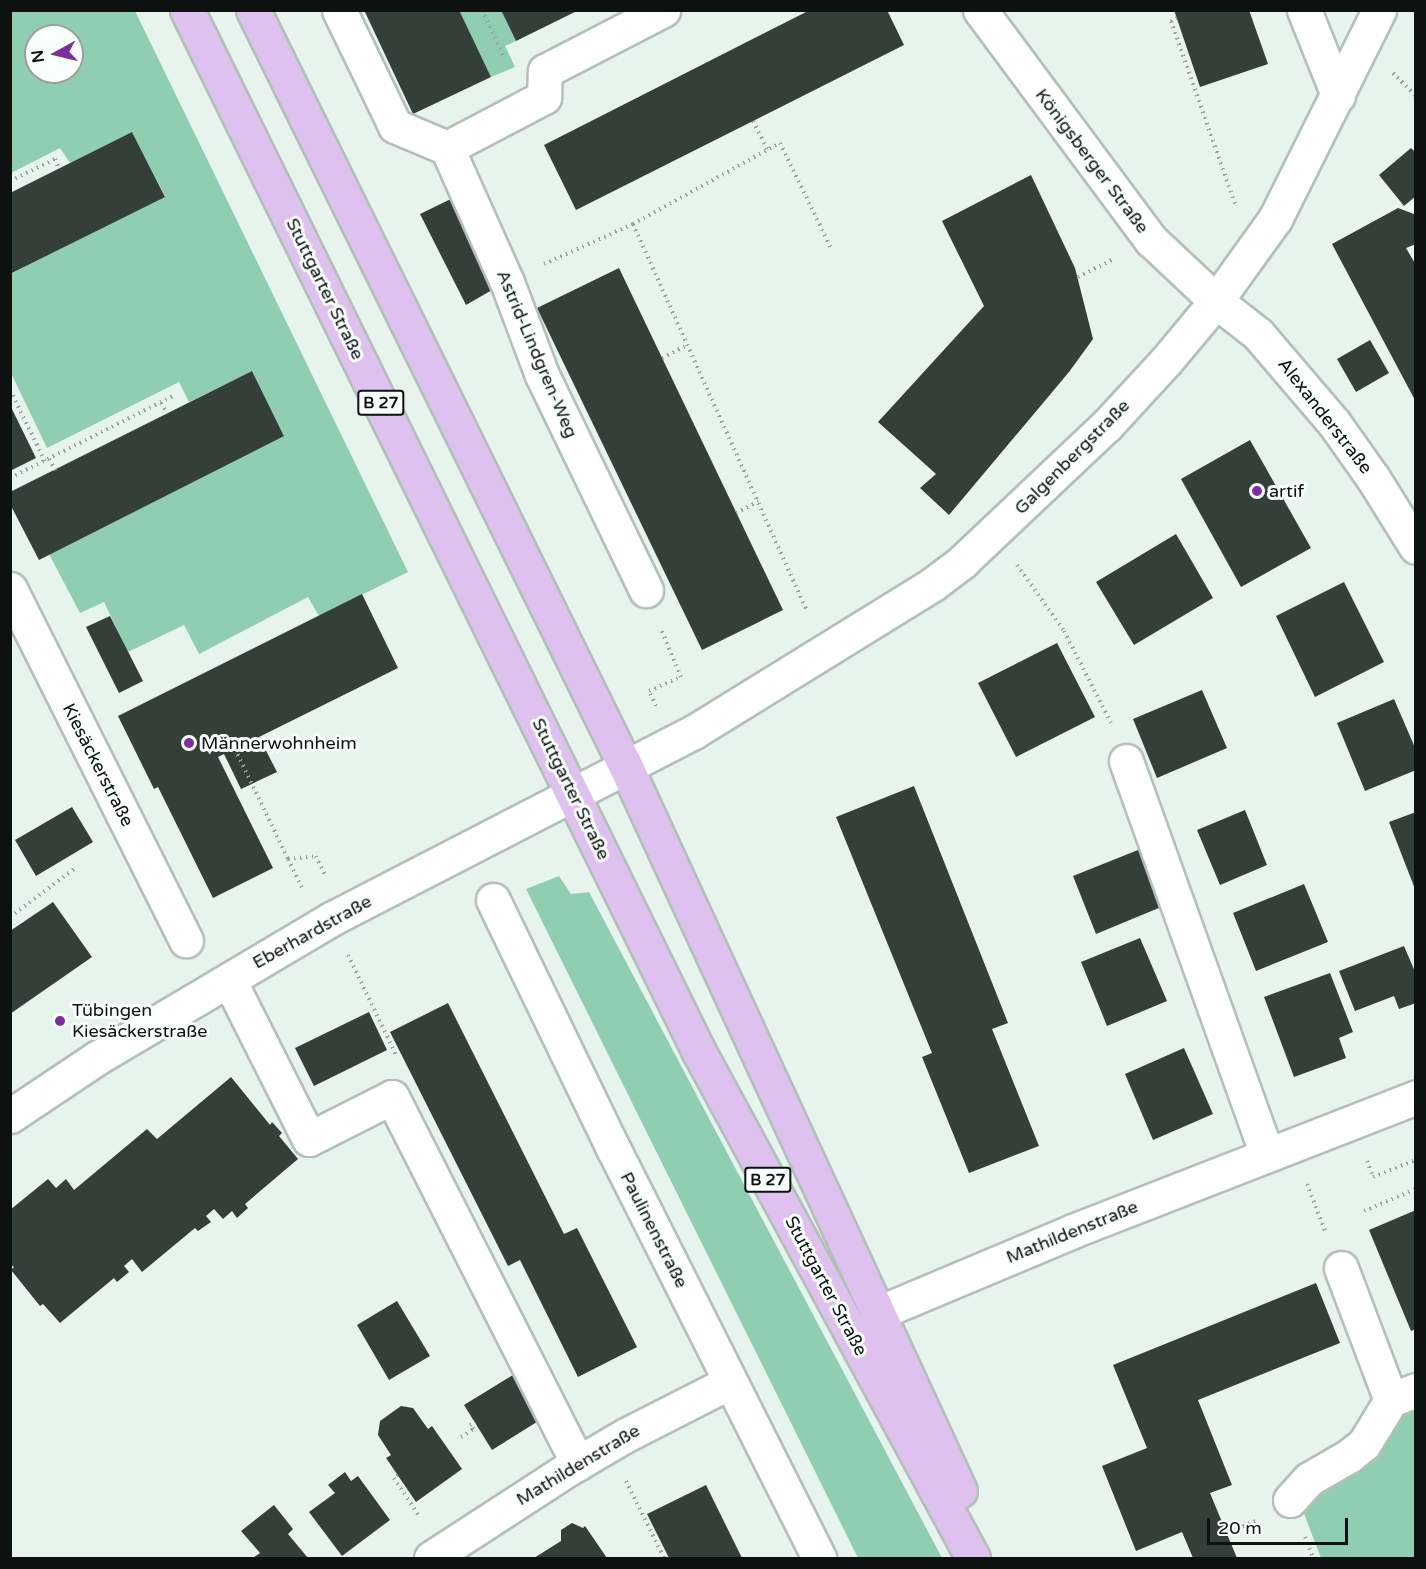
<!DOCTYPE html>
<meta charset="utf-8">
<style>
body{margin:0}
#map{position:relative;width:1426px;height:1569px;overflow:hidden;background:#e6f4ed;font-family:"Varela Round",sans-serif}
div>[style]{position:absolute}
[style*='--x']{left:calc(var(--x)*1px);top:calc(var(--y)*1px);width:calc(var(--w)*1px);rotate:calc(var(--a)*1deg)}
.green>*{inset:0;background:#8fceb1}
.building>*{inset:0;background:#343f3a}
.path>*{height:4px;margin-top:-2px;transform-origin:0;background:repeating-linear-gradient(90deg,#98a39d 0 1.5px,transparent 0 6px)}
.roads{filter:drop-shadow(2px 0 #b3c0b9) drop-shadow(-2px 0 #b3c0b9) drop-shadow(0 2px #b3c0b9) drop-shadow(0 -2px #b3c0b9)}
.minor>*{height:33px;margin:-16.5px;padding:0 16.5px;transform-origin:16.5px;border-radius:16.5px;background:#fff}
.major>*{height:33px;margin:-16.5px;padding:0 16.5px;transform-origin:16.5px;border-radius:16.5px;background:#dec1ee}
.dots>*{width:16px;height:16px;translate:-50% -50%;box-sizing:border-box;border:3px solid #f9fffc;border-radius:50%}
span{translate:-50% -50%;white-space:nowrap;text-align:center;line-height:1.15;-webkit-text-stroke:6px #f9fffc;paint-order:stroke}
.shield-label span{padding:2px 4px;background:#f9fffc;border:2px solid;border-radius:4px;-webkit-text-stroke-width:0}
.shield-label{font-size:16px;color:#0d110f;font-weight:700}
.street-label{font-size:18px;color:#0d110f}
.poi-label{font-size:18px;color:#0d110f}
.left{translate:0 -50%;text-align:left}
.frame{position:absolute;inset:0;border:12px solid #0d110f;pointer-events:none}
.north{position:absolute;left:24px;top:24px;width:60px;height:60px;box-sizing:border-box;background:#f9fffc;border:2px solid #9ba09d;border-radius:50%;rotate:262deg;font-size:16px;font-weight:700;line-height:24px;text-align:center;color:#0d110f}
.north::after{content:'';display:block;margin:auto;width:21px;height:27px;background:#7c2e9f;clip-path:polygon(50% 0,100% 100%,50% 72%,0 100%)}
.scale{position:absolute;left:1207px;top:1518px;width:141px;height:27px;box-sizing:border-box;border:3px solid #0d110f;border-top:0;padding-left:8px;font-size:18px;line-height:21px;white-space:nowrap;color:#0d110f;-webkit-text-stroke:4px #f9fffc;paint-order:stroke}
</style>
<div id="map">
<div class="green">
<div style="clip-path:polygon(evenodd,11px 11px,135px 11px,408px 572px,319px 616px,308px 597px,199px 654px,184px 625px,128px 652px,104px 602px,80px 613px,49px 554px,284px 435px,252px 371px,189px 402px,179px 382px,47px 448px,11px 373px,11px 274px,165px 196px,132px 132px,70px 163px,60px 148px,11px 173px,11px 11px,36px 36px,72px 36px,72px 72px,36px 72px,36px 36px)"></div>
<div style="clip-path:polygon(459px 11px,502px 11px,516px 41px,505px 46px,515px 67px,491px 77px)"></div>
<div style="clip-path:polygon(559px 876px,571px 894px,589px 892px,942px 1558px,858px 1558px,526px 889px)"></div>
<div style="clip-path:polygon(1415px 1404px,1415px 1558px,1321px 1558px,1303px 1511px,1306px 1492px,1372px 1457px,1395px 1430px,1406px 1408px)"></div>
</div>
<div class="building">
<div style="clip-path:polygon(364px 10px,459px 10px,491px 77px,413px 114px)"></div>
<div style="clip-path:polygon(501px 10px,579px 10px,516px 41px)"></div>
<div style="clip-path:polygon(810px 10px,887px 10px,904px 45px,576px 210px,544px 145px)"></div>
<div style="clip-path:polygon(1174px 10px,1249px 10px,1268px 64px,1200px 87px)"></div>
<div style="clip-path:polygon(132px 132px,165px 197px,10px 274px,10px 193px)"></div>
<div style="clip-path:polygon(1411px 148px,1416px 153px,1416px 196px,1404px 206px,1379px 175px)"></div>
<div style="clip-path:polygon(1031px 175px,1075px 268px,1093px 339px,1069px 372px,949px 515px,920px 488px,936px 474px,878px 422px,984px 306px,942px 221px)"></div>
<div style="clip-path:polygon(455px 197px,499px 286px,466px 305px,420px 214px)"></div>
<div style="clip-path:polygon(1398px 208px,1414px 214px,1416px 218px,1416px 244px,1406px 248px,1416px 265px,1416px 402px,1332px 244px)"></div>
<div style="clip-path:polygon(619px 268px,783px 610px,702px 650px,537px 308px)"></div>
<div style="clip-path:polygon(1370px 340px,1389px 373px,1356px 392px,1337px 359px)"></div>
<div style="clip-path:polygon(252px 371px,284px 436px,39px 560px,10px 504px,10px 492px)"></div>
<div style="clip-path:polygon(10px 405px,36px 458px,10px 471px)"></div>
<div style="clip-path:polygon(1250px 440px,1311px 548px,1241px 587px,1181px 479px)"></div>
<div style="clip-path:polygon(1176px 534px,1213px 598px,1134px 645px,1096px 582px)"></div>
<div style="clip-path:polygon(1344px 582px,1384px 662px,1315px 697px,1276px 616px)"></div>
<div style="clip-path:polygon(362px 594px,398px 668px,259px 737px,277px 772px,241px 789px,224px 754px,218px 757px,273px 868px,213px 898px,158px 787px,154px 789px,118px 716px)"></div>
<div style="clip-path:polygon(110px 616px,143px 681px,119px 693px,86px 627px)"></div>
<div style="clip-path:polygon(1057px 643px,1095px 717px,1016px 757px,978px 683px)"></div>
<div style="clip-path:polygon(1202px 690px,1227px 748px,1157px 778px,1133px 719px)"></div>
<div style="clip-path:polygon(1394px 699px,1416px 750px,1416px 770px,1365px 791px,1337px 723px)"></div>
<div style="clip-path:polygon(914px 786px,1008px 1023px,992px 1029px,1039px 1146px,969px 1173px,922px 1057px,932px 1053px,836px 817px)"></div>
<div style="clip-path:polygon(72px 807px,93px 842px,36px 876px,15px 840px)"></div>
<div style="clip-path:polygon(1245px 810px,1267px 865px,1220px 885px,1197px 830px)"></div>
<div style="clip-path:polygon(1416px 812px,1416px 889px,1415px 889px,1389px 822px)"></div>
<div style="clip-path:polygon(1143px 848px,1166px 905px,1096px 934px,1073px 876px)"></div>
<div style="clip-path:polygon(1304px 884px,1328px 942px,1256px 971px,1233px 913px)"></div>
<div style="clip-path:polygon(53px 902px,92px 957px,10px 1014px,10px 931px)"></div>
<div style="clip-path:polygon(1140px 938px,1167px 1001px,1107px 1026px,1081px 962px)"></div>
<div style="clip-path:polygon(1404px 946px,1416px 974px,1416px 1003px,1399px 1009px,1394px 996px,1355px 1011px,1339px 971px)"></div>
<div style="clip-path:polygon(1330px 973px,1353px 1032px,1339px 1038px,1346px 1058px,1294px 1077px,1264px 997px)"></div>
<div style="clip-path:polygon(448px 1003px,564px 1234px,577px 1228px,637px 1347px,578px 1377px,520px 1260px,508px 1266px,390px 1032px)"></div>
<div style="clip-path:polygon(369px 1012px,387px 1050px,314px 1086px,295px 1048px)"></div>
<div style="clip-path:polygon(1184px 1048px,1213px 1114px,1153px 1140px,1125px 1074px)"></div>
<div style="clip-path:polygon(231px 1077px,270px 1125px,272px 1122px,282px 1133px,279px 1136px,298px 1159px,245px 1204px,248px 1208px,237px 1218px,232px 1211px,223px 1219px,214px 1209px,206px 1216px,211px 1222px,198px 1231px,195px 1228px,142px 1272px,132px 1259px,124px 1266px,129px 1272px,117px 1282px,114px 1278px,60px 1323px,43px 1304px,40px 1306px,11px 1270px,14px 1267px,10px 1264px,10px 1210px,48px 1179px,56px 1188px,66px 1179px,74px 1190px,147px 1129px,157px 1139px)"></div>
<div style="clip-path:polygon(1416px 1210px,1416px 1329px,1411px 1331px,1369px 1230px)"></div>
<div style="clip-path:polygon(1316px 1283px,1340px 1343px,1198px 1400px,1232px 1485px,1210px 1493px,1237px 1558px,1193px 1558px,1182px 1532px,1136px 1551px,1102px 1466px,1147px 1448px,1113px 1365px)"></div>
<div style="clip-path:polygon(397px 1301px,430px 1356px,389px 1380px,357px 1325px)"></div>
<div style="clip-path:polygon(513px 1375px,540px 1420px,492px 1450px,464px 1405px)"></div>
<div style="clip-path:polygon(401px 1406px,413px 1408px,428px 1429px,432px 1426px,462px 1469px,416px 1502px,386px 1458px,391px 1455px,378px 1435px,380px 1421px)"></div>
<div style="clip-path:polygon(345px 1472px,351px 1481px,358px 1476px,390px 1520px,342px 1556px,309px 1512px,335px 1493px,328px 1485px)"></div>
<div style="clip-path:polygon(706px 1485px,742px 1558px,669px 1558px,647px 1514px)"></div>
<div style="clip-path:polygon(274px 1505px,293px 1529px,288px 1534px,308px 1558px,253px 1558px,260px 1553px,241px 1531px)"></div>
<div style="clip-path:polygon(572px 1523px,583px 1528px,585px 1526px,607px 1558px,534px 1558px,561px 1541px,561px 1530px)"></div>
</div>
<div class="path">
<div style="--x:482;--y:10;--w:54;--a:64.9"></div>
<div style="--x:1177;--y:18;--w:7;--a:153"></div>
<div style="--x:1171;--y:21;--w:194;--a:70.7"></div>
<div style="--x:1393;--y:73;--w:33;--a:45"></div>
<div style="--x:753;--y:121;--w:33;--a:63"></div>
<div style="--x:10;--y:181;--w:50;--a:-26.1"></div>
<div style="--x:55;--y:159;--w:11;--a:68"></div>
<div style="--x:633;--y:224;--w:168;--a:-28.9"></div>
<div style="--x:780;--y:143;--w:119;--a:64.1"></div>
<div style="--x:544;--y:264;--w:98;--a:-24.2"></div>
<div style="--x:633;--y:224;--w:425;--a:65.8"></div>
<div style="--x:1078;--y:277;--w:40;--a:-26.6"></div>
<div style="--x:662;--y:358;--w:28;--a:-27"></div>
<div style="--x:10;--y:390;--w:79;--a:63.8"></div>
<div style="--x:161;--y:403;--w:12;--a:59"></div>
<div style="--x:49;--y:459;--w:13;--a:61"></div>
<div style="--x:10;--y:478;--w:182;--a:-26.7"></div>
<div style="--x:736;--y:513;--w:25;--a:-27"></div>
<div style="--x:1017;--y:565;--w:81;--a:54.5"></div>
<div style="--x:1064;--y:631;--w:103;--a:62.9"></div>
<div style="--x:656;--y:706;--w:17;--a:-115"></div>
<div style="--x:649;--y:691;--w:35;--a:-24"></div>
<div style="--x:681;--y:677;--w:52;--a:-112.6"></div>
<div style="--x:235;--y:749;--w:122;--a:64.3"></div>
<div style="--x:288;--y:859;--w:28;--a:-6"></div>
<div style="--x:316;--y:856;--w:23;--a:65"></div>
<div style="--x:288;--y:859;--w:32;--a:64"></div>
<div style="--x:10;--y:917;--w:80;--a:-36.9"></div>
<div style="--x:348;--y:955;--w:113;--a:64.3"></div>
<div style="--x:1367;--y:1161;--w:17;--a:69"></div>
<div style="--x:1373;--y:1177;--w:46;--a:-21.6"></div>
<div style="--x:1307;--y:1184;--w:50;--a:69"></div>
<div style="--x:1364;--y:1211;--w:56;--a:-22.9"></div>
<div style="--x:461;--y:1437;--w:15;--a:-32"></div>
<div style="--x:474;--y:1429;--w:6;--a:-135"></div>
<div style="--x:470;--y:1425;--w:6;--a:-31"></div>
<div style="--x:398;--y:1475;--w:5;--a:143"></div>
<div style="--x:394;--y:1478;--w:45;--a:56.7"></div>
<div style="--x:626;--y:1481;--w:86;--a:63.7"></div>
<div style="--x:1226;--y:1533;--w:32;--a:-22"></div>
<div style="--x:1305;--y:1537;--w:22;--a:69"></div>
</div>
<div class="roads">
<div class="minor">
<div style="--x:339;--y:10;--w:129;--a:64.2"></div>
<div style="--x:395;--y:126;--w:56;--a:22.9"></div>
<div style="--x:447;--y:148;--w:147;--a:65.9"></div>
<div style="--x:507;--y:282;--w:99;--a:69.4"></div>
<div style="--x:542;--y:375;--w:239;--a:64.2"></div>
<div style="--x:980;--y:10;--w:287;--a:53.4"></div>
<div style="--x:1151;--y:240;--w:89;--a:43.2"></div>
<div style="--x:1216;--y:301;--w:53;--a:38.2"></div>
<div style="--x:1258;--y:334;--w:117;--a:49.5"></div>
<div style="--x:1334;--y:423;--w:67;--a:54.7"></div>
<div style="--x:1373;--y:478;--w:81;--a:58.1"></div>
<div style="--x:1304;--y:10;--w:92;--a:68.2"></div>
<div style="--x:447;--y:148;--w:110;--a:-27.7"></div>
<div style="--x:544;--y:97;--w:26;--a:-88"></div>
<div style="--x:545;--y:71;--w:133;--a:-27.3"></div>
<div style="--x:10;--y:589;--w:393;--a:63.4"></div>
<div style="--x:1126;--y:761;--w:418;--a:70.3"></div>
<div style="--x:493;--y:900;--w:276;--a:64.2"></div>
<div style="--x:613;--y:1148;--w:459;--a:63.3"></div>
<div style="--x:229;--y:980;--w:178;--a:63.3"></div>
<div style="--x:309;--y:1139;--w:93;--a:-26.8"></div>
<div style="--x:392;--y:1097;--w:411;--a:63.1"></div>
<div style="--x:10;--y:1116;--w:105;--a:-33.7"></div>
<div style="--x:97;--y:1058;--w:272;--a:-30.7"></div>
<div style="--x:331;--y:919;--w:406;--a:-27.3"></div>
<div style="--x:692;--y:733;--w:283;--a:-31.7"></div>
<div style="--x:933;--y:584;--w:38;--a:-37"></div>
<div style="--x:963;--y:561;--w:197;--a:-43.4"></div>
<div style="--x:1106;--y:426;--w:88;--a:-47.3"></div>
<div style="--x:1166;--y:361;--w:78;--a:-50.2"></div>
<div style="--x:1216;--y:301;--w:101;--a:-54.3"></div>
<div style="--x:1275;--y:219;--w:233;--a:-63.5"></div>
<div style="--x:1341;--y:1268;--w:141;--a:69.3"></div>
<div style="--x:878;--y:1313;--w:212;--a:-22.8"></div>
<div style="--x:1073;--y:1231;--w:368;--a:-21.3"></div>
<div style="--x:1290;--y:1500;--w:28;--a:-48"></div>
<div style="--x:1309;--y:1479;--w:46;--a:-29.9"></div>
<div style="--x:1349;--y:1456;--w:19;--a:-39"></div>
<div style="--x:1364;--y:1444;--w:52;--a:-58.5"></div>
<div style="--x:1391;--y:1400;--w:27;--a:-22"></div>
<div style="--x:431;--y:1558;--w:163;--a:-33"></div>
<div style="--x:568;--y:1469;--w:67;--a:-30.4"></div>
<div style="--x:626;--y:1435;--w:117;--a:-27"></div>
</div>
<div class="major">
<div style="--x:187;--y:10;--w:1159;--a:63.83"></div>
<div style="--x:698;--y:1050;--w:578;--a:61.57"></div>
<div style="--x:253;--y:10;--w:844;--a:63.77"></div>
<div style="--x:626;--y:767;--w:797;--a:65.23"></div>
</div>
</div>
<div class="dots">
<div style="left:1257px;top:491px;background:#7c2e9f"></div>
<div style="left:189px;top:743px;background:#7c2e9f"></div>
<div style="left:60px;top:1021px;background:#7c2e9f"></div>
</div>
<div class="shield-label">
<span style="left:381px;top:403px">B 27</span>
<span style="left:768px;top:1180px">B 27</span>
</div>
<div class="street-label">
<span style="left:1092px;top:161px;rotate:53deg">Königsberger Straße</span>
<span style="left:325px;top:289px;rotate:64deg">Stuttgarter Straße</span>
<span style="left:537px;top:354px;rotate:67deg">Astrid-Lindgren-Weg</span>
<span style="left:1325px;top:416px;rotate:52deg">Alexanderstraße</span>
<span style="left:1072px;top:457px;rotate:-45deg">Galgenbergstraße</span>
<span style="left:98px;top:765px;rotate:63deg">Kiesäckerstraße</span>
<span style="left:571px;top:789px;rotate:64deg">Stuttgarter Straße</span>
<span style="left:312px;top:932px;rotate:-29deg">Eberhardstraße</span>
<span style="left:654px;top:1230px;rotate:63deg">Paulinenstraße</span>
<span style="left:1072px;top:1232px;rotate:-22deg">Mathildenstraße</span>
<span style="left:826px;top:1286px;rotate:62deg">Stuttgarter Straße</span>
<span style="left:578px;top:1465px;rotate:-31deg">Mathildenstraße</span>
</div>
<div class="poi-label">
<span class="left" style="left:1269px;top:491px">artif</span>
<span class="left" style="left:201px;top:743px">Männerwohnheim</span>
<span class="left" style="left:72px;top:1021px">Tübingen<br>Kiesäckerstraße</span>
</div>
<div class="frame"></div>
<div class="north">N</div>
<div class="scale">20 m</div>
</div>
